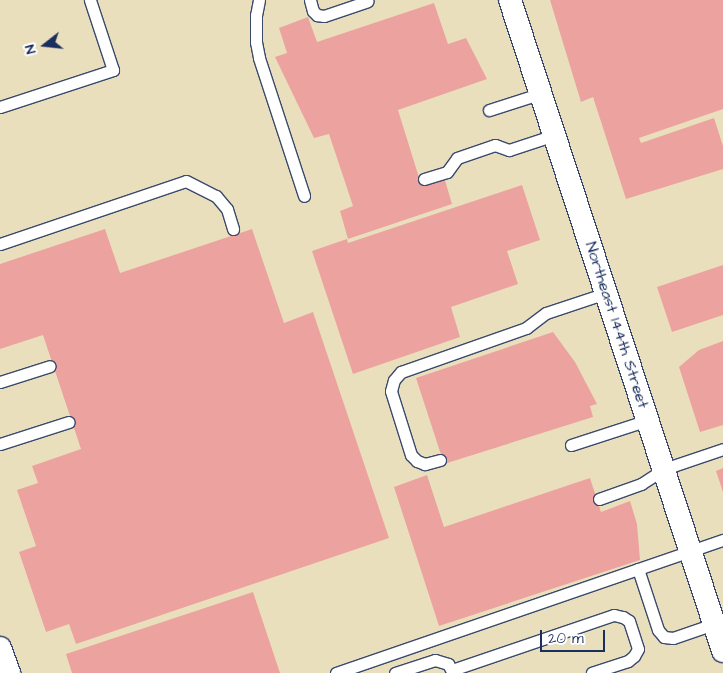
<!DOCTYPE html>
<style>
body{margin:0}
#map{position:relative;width:723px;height:673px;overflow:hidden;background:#eadfbc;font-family:"Architects Daughter",sans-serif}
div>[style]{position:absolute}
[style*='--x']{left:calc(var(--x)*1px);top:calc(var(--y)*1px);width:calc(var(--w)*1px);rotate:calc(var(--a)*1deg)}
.building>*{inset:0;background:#eca3a0}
.roads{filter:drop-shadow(1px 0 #3a496c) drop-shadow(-1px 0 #3a496c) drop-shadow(0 1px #3a496c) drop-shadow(0 -1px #3a496c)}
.service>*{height:11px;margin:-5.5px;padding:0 5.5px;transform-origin:5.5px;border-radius:5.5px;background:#fff}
.minor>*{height:22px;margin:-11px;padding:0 11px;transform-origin:11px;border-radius:11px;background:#fff}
span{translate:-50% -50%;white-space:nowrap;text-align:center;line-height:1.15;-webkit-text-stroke:4px #fff;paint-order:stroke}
.street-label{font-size:16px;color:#1b2f5e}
.north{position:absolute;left:20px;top:20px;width:50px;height:50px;-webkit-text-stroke:4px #fff;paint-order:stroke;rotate:254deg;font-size:14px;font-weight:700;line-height:20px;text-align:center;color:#1b2f5e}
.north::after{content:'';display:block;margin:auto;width:18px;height:22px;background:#1b2f5e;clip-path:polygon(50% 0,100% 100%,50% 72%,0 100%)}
.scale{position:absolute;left:540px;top:630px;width:65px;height:22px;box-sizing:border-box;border:2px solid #1b2f5e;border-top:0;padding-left:6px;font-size:15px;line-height:18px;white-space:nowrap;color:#1b2f5e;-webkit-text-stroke:4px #fff;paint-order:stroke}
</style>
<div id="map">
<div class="building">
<div style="clip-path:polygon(550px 0,723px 0,723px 109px,639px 138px,641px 143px,714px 118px,723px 146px,723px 169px,626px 199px,593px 97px,581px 102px)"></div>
<div style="clip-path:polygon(434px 3px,448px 44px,466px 38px,487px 79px,398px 110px,421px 184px,444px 177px,452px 204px,348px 239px,340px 211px,353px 206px,329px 134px,314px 138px,275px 57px,287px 53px,279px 28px,308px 17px,317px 42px)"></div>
<div style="clip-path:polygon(522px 185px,540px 240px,507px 251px,518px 284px,451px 307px,460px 337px,353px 374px,312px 251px,347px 239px,348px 243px)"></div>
<div style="clip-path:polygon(105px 229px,120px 273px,252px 229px,284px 323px,313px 312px,389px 538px,76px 644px,69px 624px,46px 632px,19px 552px,36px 546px,17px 490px,38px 483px,32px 466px,81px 449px,43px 335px,0 349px,0 264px)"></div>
<div style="clip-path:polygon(723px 265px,723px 315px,672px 332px,657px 287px)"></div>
<div style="clip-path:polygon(553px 332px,575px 362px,597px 404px,590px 406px,593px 417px,444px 464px,416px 378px)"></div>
<div style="clip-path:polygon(723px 341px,723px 425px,700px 432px,679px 367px,699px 350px)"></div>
<div style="clip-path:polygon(723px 468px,723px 492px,716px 471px)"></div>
<div style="clip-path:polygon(427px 475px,444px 527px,590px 478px,601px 512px,630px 501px,637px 524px,640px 560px,439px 626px,394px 487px)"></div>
<div style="clip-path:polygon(253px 592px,280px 673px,72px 673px,66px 654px)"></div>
</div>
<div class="roads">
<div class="service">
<div style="--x:259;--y:0;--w:15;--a:101"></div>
<div style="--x:256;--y:15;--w:27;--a:90"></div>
<div style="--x:256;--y:42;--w:16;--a:79"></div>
<div style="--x:259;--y:58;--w:145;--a:71.9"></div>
<div style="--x:310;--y:0;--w:11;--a:75"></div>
<div style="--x:313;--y:11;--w:6;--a:45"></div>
<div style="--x:317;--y:15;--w:7;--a:8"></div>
<div style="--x:324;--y:16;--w:46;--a:-18.8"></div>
<div style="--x:0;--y:107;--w:119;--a:-18.1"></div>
<div style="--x:113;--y:70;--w:74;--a:-108.2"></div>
<div style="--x:489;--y:110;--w:56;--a:-17.8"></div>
<div style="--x:424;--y:179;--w:24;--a:-17"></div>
<div style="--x:447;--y:172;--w:17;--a:-54"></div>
<div style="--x:457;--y:158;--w:40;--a:-18.9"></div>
<div style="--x:495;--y:145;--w:15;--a:20"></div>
<div style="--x:509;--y:150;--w:48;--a:-18.1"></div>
<div style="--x:0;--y:244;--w:196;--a:-18.7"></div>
<div style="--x:186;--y:181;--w:34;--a:27"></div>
<div style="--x:216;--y:196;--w:17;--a:50"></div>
<div style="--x:227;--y:209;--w:21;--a:73"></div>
<div style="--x:0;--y:382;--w:52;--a:-17.7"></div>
<div style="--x:0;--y:444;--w:72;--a:-17.7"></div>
<div style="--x:571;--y:445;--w:81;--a:-18"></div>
<div style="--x:440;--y:460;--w:16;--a:165"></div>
<div style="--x:425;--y:464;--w:9;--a:-159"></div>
<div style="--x:417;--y:461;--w:8;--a:-135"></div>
<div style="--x:411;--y:455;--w:67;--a:-107.4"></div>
<div style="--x:391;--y:391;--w:11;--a:-75"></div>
<div style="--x:394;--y:380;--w:11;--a:-49"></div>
<div style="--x:401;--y:372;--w:133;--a:-19.4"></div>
<div style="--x:526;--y:328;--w:25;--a:-37"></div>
<div style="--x:546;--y:313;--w:63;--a:-18.4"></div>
<div style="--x:599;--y:499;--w:45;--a:-19.7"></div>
<div style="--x:641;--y:484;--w:27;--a:-33"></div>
<div style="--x:664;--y:469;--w:62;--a:-18.7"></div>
<div style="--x:638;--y:569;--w:64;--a:71.8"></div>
<div style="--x:658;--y:630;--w:9;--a:49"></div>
<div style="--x:664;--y:637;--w:9;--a:6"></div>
<div style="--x:673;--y:638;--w:43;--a:-18.9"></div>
<div style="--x:452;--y:670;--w:171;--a:-18.8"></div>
<div style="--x:614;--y:615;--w:9;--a:13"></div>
<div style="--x:623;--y:617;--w:7;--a:34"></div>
<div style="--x:629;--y:621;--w:29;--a:72"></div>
<div style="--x:638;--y:649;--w:8;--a:120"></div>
<div style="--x:634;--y:656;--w:8;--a:140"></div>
<div style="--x:628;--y:661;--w:38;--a:162"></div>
<div style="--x:336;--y:673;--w:409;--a:-19"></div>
<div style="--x:395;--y:673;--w:42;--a:-18"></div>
<div style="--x:435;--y:660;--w:14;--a:17"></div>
<div style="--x:448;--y:664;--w:10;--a:61"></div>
</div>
<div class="minor">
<div style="--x:510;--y:0;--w:685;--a:71.88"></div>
<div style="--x:0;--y:648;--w:27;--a:70"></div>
</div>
</div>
<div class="street-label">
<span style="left:617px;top:325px;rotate:72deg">Northeast 144th Street</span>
</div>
<div class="north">N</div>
<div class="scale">20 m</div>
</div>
